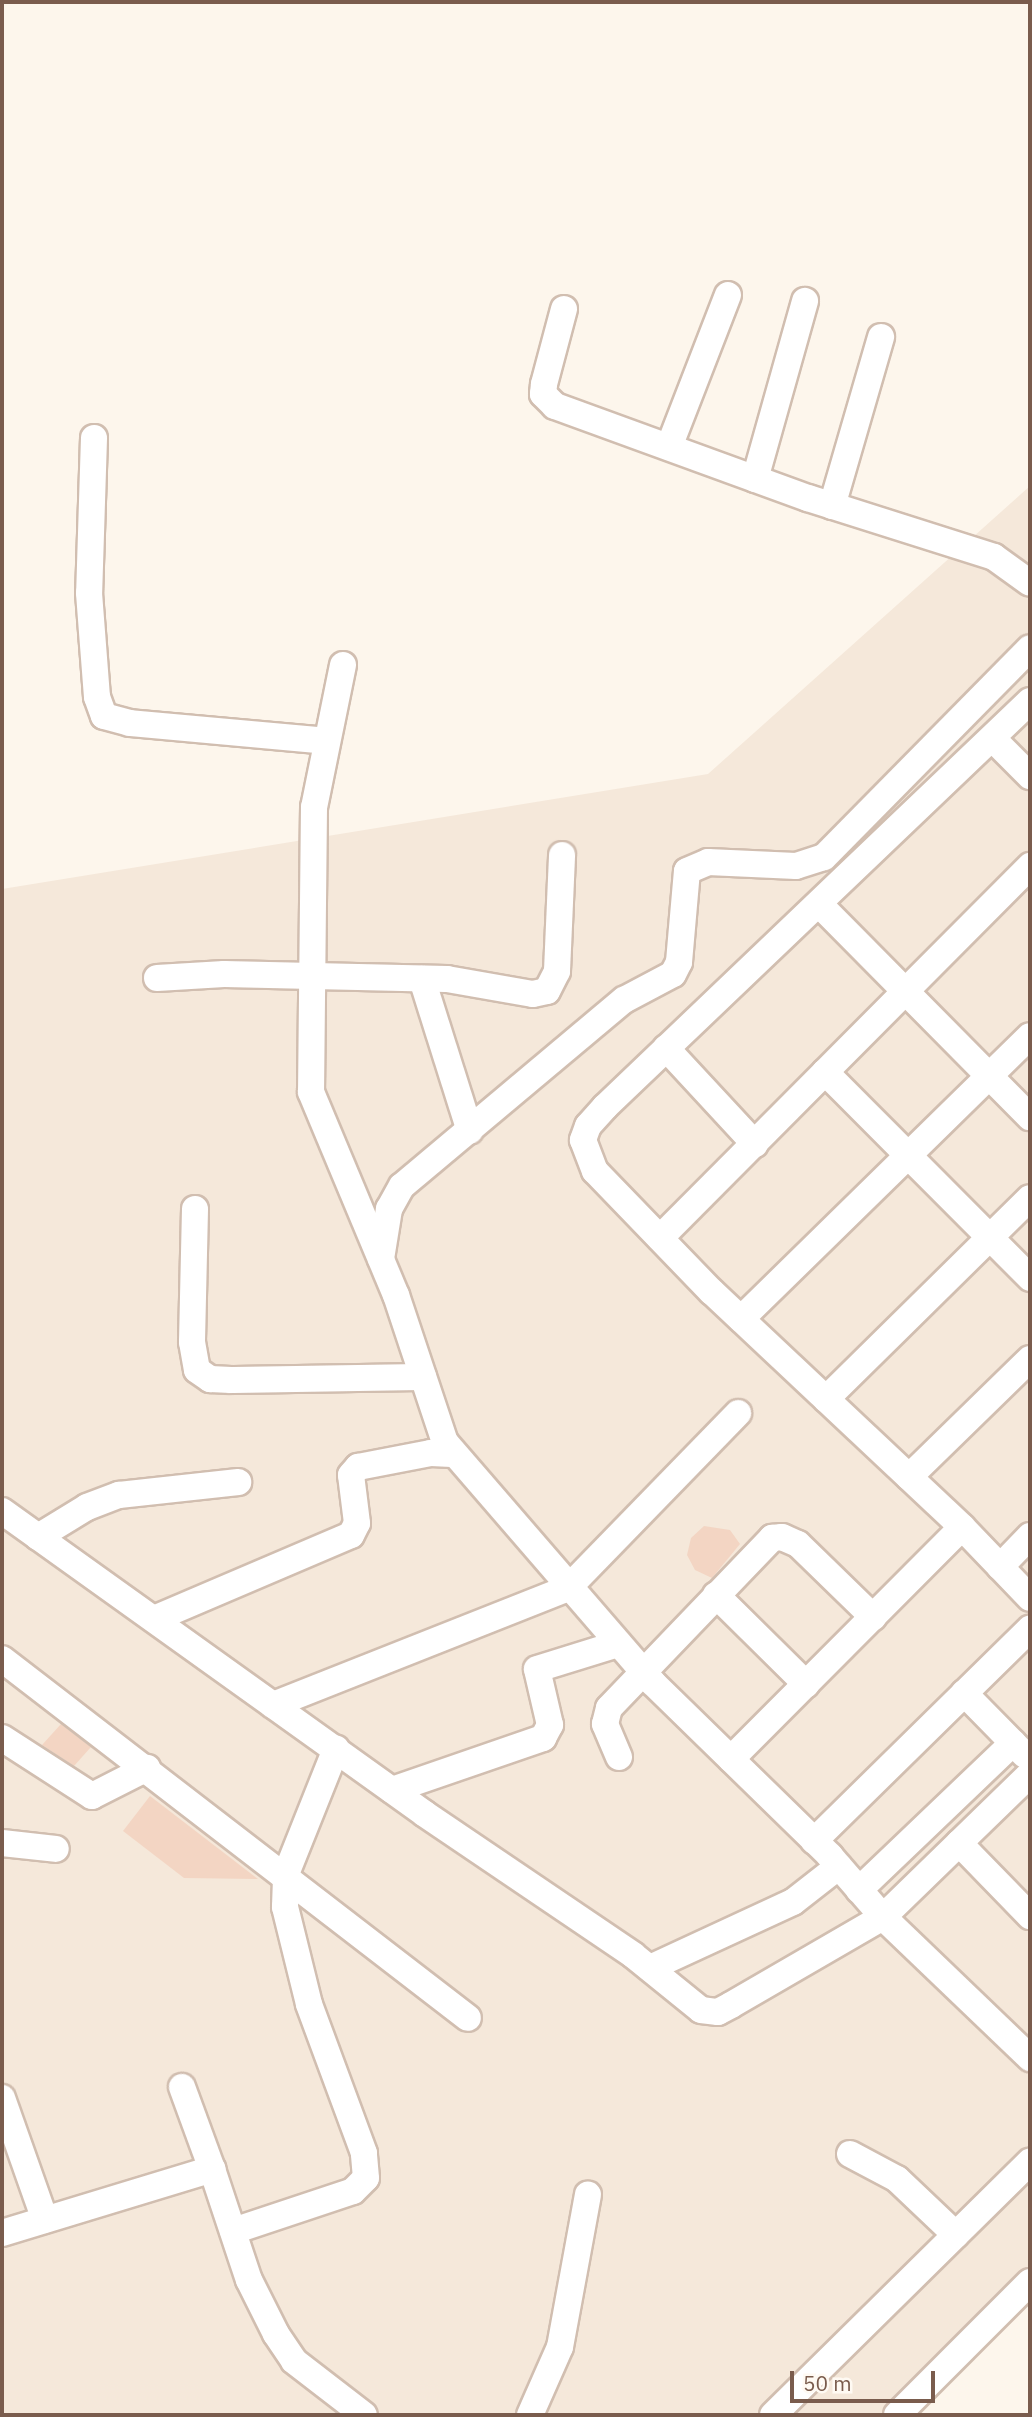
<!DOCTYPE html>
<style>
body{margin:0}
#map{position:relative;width:1032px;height:2417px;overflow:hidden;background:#fdf6ec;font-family:"IBM Plex Sans",sans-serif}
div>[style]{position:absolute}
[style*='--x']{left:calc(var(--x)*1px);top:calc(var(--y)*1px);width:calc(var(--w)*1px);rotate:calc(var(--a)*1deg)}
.residential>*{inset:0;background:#f5e8da}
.building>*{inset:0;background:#f3d5c3}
.roads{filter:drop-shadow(2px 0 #d1beb0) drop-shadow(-2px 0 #d1beb0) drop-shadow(0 2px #d1beb0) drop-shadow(0 -2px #d1beb0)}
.minor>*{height:26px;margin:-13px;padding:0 13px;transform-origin:13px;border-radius:13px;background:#fff}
span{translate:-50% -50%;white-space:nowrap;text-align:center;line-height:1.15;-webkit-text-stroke:5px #fffaf3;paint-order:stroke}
.frame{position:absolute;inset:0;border:4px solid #7a5c4d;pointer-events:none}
.scale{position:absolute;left:790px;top:2371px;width:145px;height:32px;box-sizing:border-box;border:4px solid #7a5c4d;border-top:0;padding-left:9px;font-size:21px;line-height:24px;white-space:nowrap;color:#7a5c4d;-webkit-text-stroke:5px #fffaf3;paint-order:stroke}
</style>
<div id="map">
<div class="residential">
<div style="clip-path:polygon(1030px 486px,1030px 2299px,920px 2415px,2px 2415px,2px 889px,708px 774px)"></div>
</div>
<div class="building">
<div style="clip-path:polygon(704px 1526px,730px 1530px,740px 1544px,712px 1578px,695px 1570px,687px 1555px,691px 1538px)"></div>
<div style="clip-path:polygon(61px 1724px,91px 1747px,74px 1766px,42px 1745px)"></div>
<div style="clip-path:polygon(150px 1796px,258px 1879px,184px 1878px,123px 1831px)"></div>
</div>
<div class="roads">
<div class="minor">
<div style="--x:564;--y:309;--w:78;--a:104.9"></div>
<div style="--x:544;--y:384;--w:10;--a:96"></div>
<div style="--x:543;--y:394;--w:17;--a:45"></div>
<div style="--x:555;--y:406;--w:269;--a:20"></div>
<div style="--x:808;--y:498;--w:195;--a:17.6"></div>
<div style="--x:994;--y:557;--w:44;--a:35.8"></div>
<div style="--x:94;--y:438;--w:155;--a:91.8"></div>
<div style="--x:89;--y:593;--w:104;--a:85.6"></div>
<div style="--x:97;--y:697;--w:20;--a:70"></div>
<div style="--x:104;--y:716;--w:27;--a:15"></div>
<div style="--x:130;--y:723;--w:197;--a:5.2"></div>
<div style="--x:669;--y:447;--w:163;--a:-68.8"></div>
<div style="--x:755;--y:479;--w:185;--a:-74.3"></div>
<div style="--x:832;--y:506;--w:176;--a:-73.8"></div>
<div style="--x:343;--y:665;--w:145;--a:101.5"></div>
<div style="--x:314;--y:807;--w:285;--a:90.6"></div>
<div style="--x:311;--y:1092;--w:220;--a:67.3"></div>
<div style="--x:396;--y:1295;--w:155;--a:71.6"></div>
<div style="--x:445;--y:1442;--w:318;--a:49.2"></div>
<div style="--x:653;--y:1683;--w:248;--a:44.3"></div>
<div style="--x:830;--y:1856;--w:81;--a:49"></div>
<div style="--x:883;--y:1917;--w:204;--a:43.8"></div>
<div style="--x:1030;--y:701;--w:588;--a:136.31"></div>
<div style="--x:605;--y:1107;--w:25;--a:132"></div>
<div style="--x:588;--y:1126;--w:15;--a:110"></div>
<div style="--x:583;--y:1140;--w:33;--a:69"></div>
<div style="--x:595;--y:1171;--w:168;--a:46"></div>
<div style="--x:712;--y:1292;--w:343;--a:43.2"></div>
<div style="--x:962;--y:1527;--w:98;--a:46.2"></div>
<div style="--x:992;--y:738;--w:54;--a:45"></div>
<div style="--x:819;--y:904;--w:300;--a:45.3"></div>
<div style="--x:157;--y:978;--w:67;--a:-3.4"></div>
<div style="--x:224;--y:974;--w:223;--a:1.3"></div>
<div style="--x:447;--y:979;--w:87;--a:9.9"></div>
<div style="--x:533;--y:994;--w:14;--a:-12"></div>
<div style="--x:547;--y:991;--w:22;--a:-63"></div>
<div style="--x:557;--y:971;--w:116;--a:-87.5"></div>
<div style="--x:422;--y:979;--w:159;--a:72.5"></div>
<div style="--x:666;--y:1048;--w:131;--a:47.2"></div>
<div style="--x:825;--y:1072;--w:291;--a:45.1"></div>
<div style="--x:195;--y:1209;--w:133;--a:91.3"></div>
<div style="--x:192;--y:1342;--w:28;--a:80"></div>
<div style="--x:197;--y:1370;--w:16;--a:35"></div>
<div style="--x:210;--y:1379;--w:21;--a:3"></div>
<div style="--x:231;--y:1380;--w:192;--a:-0.9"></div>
<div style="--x:660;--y:1238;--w:525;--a:-45.15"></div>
<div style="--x:381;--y:1259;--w:51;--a:-80.9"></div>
<div style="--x:389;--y:1209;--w:26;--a:-61"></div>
<div style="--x:402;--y:1186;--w:290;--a:-40"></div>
<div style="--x:624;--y:1000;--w:55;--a:-28"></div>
<div style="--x:673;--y:974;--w:13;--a:-63"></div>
<div style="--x:679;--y:962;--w:91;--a:-85"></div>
<div style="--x:687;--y:871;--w:23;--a:-23"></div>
<div style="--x:708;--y:862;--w:88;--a:2.6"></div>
<div style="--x:796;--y:866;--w:29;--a:-18"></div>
<div style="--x:824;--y:857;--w:293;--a:-45.4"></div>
<div style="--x:741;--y:1319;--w:404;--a:-44.4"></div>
<div style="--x:826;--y:1399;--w:286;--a:-44.6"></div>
<div style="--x:909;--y:1477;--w:169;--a:-44.3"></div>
<div style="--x:2;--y:1511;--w:520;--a:35.61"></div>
<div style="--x:425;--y:1814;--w:251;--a:34.1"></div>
<div style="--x:633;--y:1955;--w:87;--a:39"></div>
<div style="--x:701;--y:2010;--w:17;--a:7"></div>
<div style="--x:718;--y:2012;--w:15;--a:-28"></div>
<div style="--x:731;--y:2005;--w:176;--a:-30.1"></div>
<div style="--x:883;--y:1917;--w:205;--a:-44.2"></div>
<div style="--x:38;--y:1537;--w:57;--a:-31.5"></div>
<div style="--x:87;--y:1507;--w:34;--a:-21"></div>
<div style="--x:119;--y:1495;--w:120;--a:-6.2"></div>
<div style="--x:1000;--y:1567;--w:43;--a:-45.9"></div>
<div style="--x:716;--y:1595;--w:127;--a:44.7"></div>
<div style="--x:154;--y:1619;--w:214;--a:-23.1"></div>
<div style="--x:351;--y:1535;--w:13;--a:-63"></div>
<div style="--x:357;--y:1523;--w:48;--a:-97.1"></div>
<div style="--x:351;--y:1475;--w:11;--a:-49"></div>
<div style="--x:358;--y:1467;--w:74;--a:-10.9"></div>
<div style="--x:431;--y:1453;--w:21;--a:3"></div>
<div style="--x:2;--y:1659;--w:588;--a:37.61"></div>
<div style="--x:964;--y:1693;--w:86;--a:45.5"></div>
<div style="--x:273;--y:1705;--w:317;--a:-21.6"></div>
<div style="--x:568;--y:1588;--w:244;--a:-45.8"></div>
<div style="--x:2;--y:1738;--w:107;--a:32.8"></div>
<div style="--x:92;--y:1796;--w:62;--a:-27"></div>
<div style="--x:619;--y:1757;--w:36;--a:-113"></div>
<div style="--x:605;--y:1724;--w:16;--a:-76"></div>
<div style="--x:609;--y:1708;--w:236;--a:-46.2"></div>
<div style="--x:772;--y:1538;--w:10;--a:-6"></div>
<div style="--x:782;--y:1537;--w:17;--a:24"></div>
<div style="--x:798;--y:1544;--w:105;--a:44.2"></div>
<div style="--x:731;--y:1759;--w:327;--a:-45.1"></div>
<div style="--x:392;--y:1790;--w:160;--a:-19"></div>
<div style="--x:543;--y:1738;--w:15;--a:-62"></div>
<div style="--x:550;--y:1725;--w:57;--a:-103.1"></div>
<div style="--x:537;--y:1669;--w:85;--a:-17.2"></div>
<div style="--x:814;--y:1841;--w:303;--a:-44.5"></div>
<div style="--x:2;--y:1843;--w:54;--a:6.3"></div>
<div style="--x:959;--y:1843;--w:102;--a:45.8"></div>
<div style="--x:859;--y:1890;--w:213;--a:-43.7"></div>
<div style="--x:650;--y:1968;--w:157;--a:-24.8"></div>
<div style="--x:793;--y:1902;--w:58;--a:-38"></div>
<div style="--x:182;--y:2087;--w:87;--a:69.9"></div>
<div style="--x:2;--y:2098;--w:129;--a:70.6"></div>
<div style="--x:850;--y:2154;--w:53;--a:28"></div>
<div style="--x:897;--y:2179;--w:81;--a:43.5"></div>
<div style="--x:233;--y:2231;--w:126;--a:-18.4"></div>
<div style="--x:353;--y:2191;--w:18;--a:-45"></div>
<div style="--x:366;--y:2178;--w:25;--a:-95"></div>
<div style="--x:364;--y:2153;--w:159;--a:-110.3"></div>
<div style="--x:309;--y:2004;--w:100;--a:-103.9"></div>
<div style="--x:285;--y:1907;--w:33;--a:-88"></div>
<div style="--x:286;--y:1874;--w:135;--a:-68.2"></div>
<div style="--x:2;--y:2233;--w:220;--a:-16.9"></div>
<div style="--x:212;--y:2169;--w:117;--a:71.6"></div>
<div style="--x:249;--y:2280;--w:60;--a:63.4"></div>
<div style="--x:276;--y:2334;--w:32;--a:56"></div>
<div style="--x:294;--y:2361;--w:88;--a:37.6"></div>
<div style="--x:530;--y:2415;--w:74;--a:-66.2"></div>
<div style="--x:560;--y:2347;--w:155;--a:-79.6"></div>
<div style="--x:773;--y:2415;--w:361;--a:-44.6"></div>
<div style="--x:897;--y:2415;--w:188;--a:-45"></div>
</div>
</div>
<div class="frame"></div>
<div class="scale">50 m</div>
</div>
